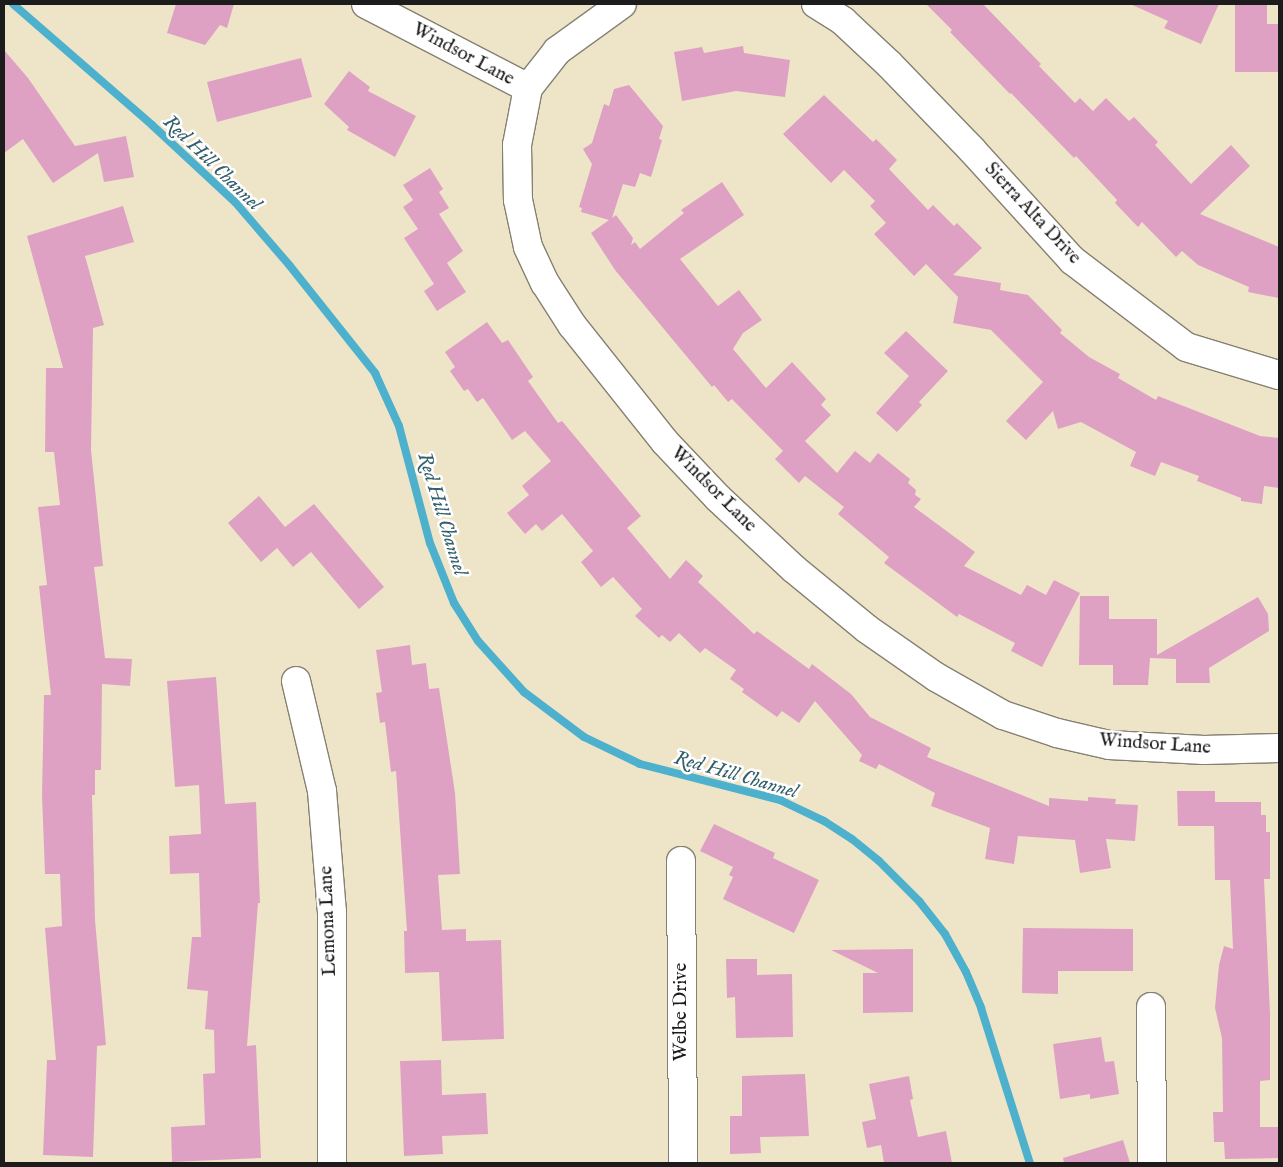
<!DOCTYPE html>
<style>
body{margin:0}
#map{position:relative;width:1283px;height:1167px;overflow:hidden;background:#eee5c8;font-family:"IM FELL English",serif}
div>[style]{position:absolute}
[style*='--x']{left:calc(var(--x)*1px);top:calc(var(--y)*1px);width:calc(var(--w)*1px);rotate:calc(var(--a)*1deg)}
.stream>*{height:8px;margin:-4px;padding:0 4px;transform-origin:4px;border-radius:4px;background:#4db0cc}
.building>*{inset:0;background:#dea1c4}
.roads{filter:drop-shadow(1px 0 #858072) drop-shadow(-1px 0 #858072) drop-shadow(0 1px #858072) drop-shadow(0 -1px #858072)}
.minor>*{height:28px;margin:-14px;padding:0 14px;transform-origin:14px;border-radius:14px;background:#fff}
span{translate:-50% -50%;white-space:nowrap;text-align:center;line-height:1.15;-webkit-text-stroke:5px #fff;paint-order:stroke}
.street-label{font-size:19px;color:#1c1c1c}
.water-label{font-size:20px;color:#325f6b;font-style:italic}
.frame{position:absolute;inset:0;border:5px solid #1c1c1c;pointer-events:none}
</style>
<div id="map">
<div class="stream">
<div style="--x:13;--y:4;--w:184;--a:41"></div>
<div style="--x:152;--y:125;--w:113;--a:42.9"></div>
<div style="--x:235;--y:202;--w:84;--a:49.3"></div>
<div style="--x:290;--y:266;--w:137;--a:51.5"></div>
<div style="--x:375;--y:373;--w:58;--a:65.6"></div>
<div style="--x:399;--y:426;--w:121;--a:75.2"></div>
<div style="--x:430;--y:543;--w:65;--a:68.2"></div>
<div style="--x:454;--y:603;--w:45;--a:57.7"></div>
<div style="--x:478;--y:641;--w:69;--a:48"></div>
<div style="--x:524;--y:692;--w:75;--a:36.9"></div>
<div style="--x:584;--y:737;--w:62;--a:25.7"></div>
<div style="--x:640;--y:764;--w:145;--a:14.4"></div>
<div style="--x:780;--y:800;--w:49;--a:25.5"></div>
<div style="--x:824;--y:821;--w:33;--a:33"></div>
<div style="--x:852;--y:839;--w:35;--a:39"></div>
<div style="--x:879;--y:861;--w:57;--a:45"></div>
<div style="--x:919;--y:901;--w:42;--a:51.8"></div>
<div style="--x:945;--y:934;--w:43;--a:61.1"></div>
<div style="--x:966;--y:972;--w:39;--a:67"></div>
<div style="--x:981;--y:1008;--w:163;--a:72.5"></div>
</div>
<div class="building">
<div style="clip-path:polygon(176px 4px,234px 4px,227px 28px,220px 25px,205px 45px,167px 33px)"></div>
<div style="clip-path:polygon(926px 4px,983px 4px,1041px 64px,1039px 66px,1075px 103px,1080px 98px,1093px 111px,1106px 98px,1129px 121px,1134px 117px,1158px 142px,1155px 145px,1191px 184px,1231px 145px,1250px 166px,1200px 214px,1279px 247px,1279px 298px,1248px 292px,1249px 287px,1198px 265px,1182px 251px,1176px 257px,1142px 222px,1138px 227px,1115px 203px,1117px 200px,1076px 156px,1074px 158px,1011px 93px,1010px 94px,950px 32px,952px 30px)"></div>
<div style="clip-path:polygon(1130px 4px,1219px 4px,1201px 44px,1164px 28px,1168px 21px)"></div>
<div style="clip-path:polygon(1235px 4px,1267px 4px,1267px 24px,1279px 24px,1279px 72px,1235px 72px)"></div>
<div style="clip-path:polygon(743px 46px,744px 53px,790px 60px,785px 97px,736px 91px,682px 101px,674px 52px,702px 47px,704px 53px)"></div>
<div style="clip-path:polygon(4px 50px,28px 78px,75px 146px,126px 136px,134px 177px,104px 182px,98px 153px,53px 183px,23px 139px,4px 153px)"></div>
<div style="clip-path:polygon(301px 58px,312px 97px,217px 122px,207px 82px)"></div>
<div style="clip-path:polygon(349px 71px,370px 87px,368px 91px,416px 116px,395px 157px,347px 130px,349px 127px,324px 104px)"></div>
<div style="clip-path:polygon(629px 85px,663px 126px,659px 139px,662px 140px,651px 177px,640px 173px,635px 187px,623px 184px,612px 218px,616px 215px,633px 238px,631px 245px,635px 242px,640px 249px,684px 213px,681px 210px,722px 182px,744px 215px,680px 259px,718px 306px,739px 290px,762px 320px,743px 333px,733px 349px,766px 388px,792px 362px,826px 399px,821px 405px,831px 415px,805px 441px,837px 473px,855px 451px,870px 463px,878px 453px,910px 479px,908px 483px,916px 490px,915px 495px,921px 499px,914px 507px,975px 552px,964px 566px,1021px 595px,1027px 585px,1046px 595px,1054px 580px,1080px 593px,1042px 667px,1011px 651px,1015px 643px,959px 614px,957px 617px,884px 563px,889px 557px,838px 514px,844px 507px,805px 476px,799px 483px,775px 459px,783px 451px,732px 399px,728px 402px,714px 385px,712px 387px,615px 270px,591px 233px,609px 220px,581px 212px,582px 208px,579px 207px,592px 164px,583px 149px,592px 143px,604px 104px,609px 106px,614px 89px)"></div>
<div style="clip-path:polygon(824px 95px,873px 142px,876px 139px,897px 160px,889px 169px,928px 210px,933px 205px,954px 226px,957px 223px,982px 248px,953px 275px,1001px 283px,1000px 290px,1028px 295px,1062px 330px,1060px 333px,1089px 357px,1120px 374px,1118px 378px,1156px 400px,1158px 396px,1260px 436px,1279px 438px,1279px 488px,1264px 486px,1262px 504px,1241px 501px,1241px 498px,1197px 481px,1199px 476px,1161px 462px,1155px 476px,1130px 466px,1136px 452px,1081px 422px,1058px 429px,1053px 411px,1026px 440px,1006px 421px,1043px 382px,991px 330px,953px 323px,958px 297px,926px 264px,914px 276px,874px 234px,886px 223px,870px 206px,875px 201px,844px 170px,831px 183px,783px 134px)"></div>
<div style="clip-path:polygon(430px 168px,443px 189px,439px 192px,449px 208px,439px 214px,463px 251px,447px 263px,466px 292px,437px 311px,424px 291px,434px 284px,404px 238px,418px 229px,403px 207px,413px 200px,403px 185px)"></div>
<div style="clip-path:polygon(123px 206px,134px 242px,85px 256px,104px 325px,93px 328px,91px 450px,103px 566px,94px 567px,105px 658px,132px 659px,130px 686px,102px 684px,101px 770px,95px 770px,95px 795px,92px 795px,95px 920px,106px 1045px,97px 1046px,93px 1157px,43px 1155px,47px 1060px,56px 1060px,45px 928px,62px 926px,60px 874px,45px 874px,42px 795px,44px 695px,51px 695px,39px 586px,47px 585px,38px 507px,60px 505px,54px 452px,45px 452px,46px 368px,63px 368px,27px 236px)"></div>
<div style="clip-path:polygon(487px 322px,502px 343px,508px 340px,533px 377px,528px 381px,558px 423px,562px 421px,641px 516px,627px 528px,670px 579px,686px 560px,703px 576px,698px 582px,754px 634px,757px 631px,809px 669px,812px 664px,851px 694px,870px 717px,931px 748px,927px 757px,1049px 806px,1049px 798px,1088px 801px,1088px 797px,1116px 799px,1115px 804px,1138px 805px,1135px 841px,1106px 839px,1111px 868px,1080px 873px,1075px 840px,1018px 836px,1014px 864px,985px 859px,990px 828px,931px 806px,935px 793px,879px 764px,876px 769px,859px 761px,862px 755px,815px 701px,799px 723px,782px 711px,777px 717px,742px 692px,744px 689px,730px 679px,736px 670px,705px 648px,700px 653px,679px 633px,670px 642px,662px 635px,659px 638px,635px 616px,642px 609px,613px 577px,601px 587px,581px 562px,593px 551px,562px 514px,542px 531px,536px 524px,525px 534px,507px 513px,529px 495px,522px 486px,551px 461px,525px 431px,512px 440px,483px 398px,477px 402px,468px 389px,464px 391px,450px 371px,455px 367px,445px 352px)"></div>
<div style="clip-path:polygon(906px 331px,948px 371px,919px 402px,922px 405px,897px 432px,876px 413px,909px 376px,884px 353px)"></div>
<div style="clip-path:polygon(259px 496px,285px 527px,314px 504px,384px 587px,359px 609px,311px 552px,293px 567px,277px 548px,261px 562px,228px 523px)"></div>
<div style="clip-path:polygon(1080px 596px,1109px 596px,1109px 619px,1157px 619px,1157px 655px,1258px 597px,1268px 614px,1269px 631px,1209px 668px,1210px 683px,1176px 683px,1176px 659px,1150px 658px,1148px 685px,1113px 685px,1113px 665px,1079px 665px)"></div>
<div style="clip-path:polygon(410px 645px,412px 665px,426px 663px,429px 689px,439px 688px,455px 793px,460px 874px,438px 875px,442px 930px,466px 929px,466px 941px,501px 940px,504px 1039px,442px 1041px,439px 972px,405px 973px,404px 931px,407px 931px,396px 771px,391px 772px,385px 722px,380px 723px,376px 693px,382px 692px,376px 650px)"></div>
<div style="clip-path:polygon(216px 677px,225px 804px,256px 802px,260px 903px,258px 903px,247px 1046px,256px 1045px,261px 1158px,172px 1162px,171px 1127px,205px 1125px,203px 1074px,215px 1073px,214px 1030px,205px 1029px,208px 991px,187px 989px,192px 937px,201px 937px,199px 873px,170px 874px,169px 836px,201px 834px,199px 785px,175px 787px,167px 681px)"></div>
<div style="clip-path:polygon(1177px 791px,1215px 791px,1215px 802px,1261px 802px,1261px 815px,1266px 815px,1266px 832px,1270px 832px,1270px 879px,1264px 879px,1270px 1013px,1270px 1080px,1260px 1081px,1260px 1127px,1278px 1127px,1279px 1158px,1225px 1159px,1224px 1142px,1214px 1142px,1213px 1112px,1223px 1112px,1222px 1038px,1215px 1008px,1219px 965px,1224px 946px,1233px 949px,1230px 880px,1215px 880px,1214px 826px,1178px 826px)"></div>
<div style="clip-path:polygon(714px 824px,775px 853px,773px 858px,819px 880px,794px 933px,723px 899px,733px 877px,729px 875px,733px 867px,700px 851px)"></div>
<div style="clip-path:polygon(1023px 928px,1133px 929px,1133px 971px,1058px 971px,1058px 994px,1022px 993px)"></div>
<div style="clip-path:polygon(913px 949px,913px 1012px,863px 1013px,863px 973px,878px 973px,831px 950px)"></div>
<div style="clip-path:polygon(726px 959px,757px 959px,757px 975px,792px 974px,793px 1037px,736px 1038px,735px 997px,727px 998px)"></div>
<div style="clip-path:polygon(1101px 1037px,1105px 1062px,1114px 1061px,1119px 1094px,1090px 1099px,1090px 1094px,1060px 1099px,1053px 1044px)"></div>
<div style="clip-path:polygon(441px 1060px,442px 1095px,486px 1093px,488px 1134px,442px 1136px,443px 1154px,404px 1156px,400px 1061px)"></div>
<div style="clip-path:polygon(805px 1074px,809px 1136px,760px 1137px,761px 1153px,730px 1154px,730px 1116px,742px 1116px,742px 1076px)"></div>
<div style="clip-path:polygon(909px 1076px,913px 1099px,910px 1100px,918px 1137px,946px 1131px,952px 1163px,884px 1163px,881px 1145px,867px 1148px,862px 1122px,876px 1119px,869px 1084px)"></div>
<div style="clip-path:polygon(1123px 1140px,1130px 1163px,1064px 1163px,1063px 1158px)"></div>
</div>
<div class="roads">
<div class="minor">
<div style="--x:366;--y:4;--w:182;--a:27.4"></div>
<div style="--x:528;--y:88;--w:58;--a:100.9"></div>
<div style="--x:517;--y:145;--w:55;--a:89"></div>
<div style="--x:518;--y:200;--w:48;--a:78"></div>
<div style="--x:528;--y:247;--w:40;--a:65"></div>
<div style="--x:545;--y:283;--w:50;--a:57.3"></div>
<div style="--x:572;--y:325;--w:149;--a:51.5"></div>
<div style="--x:665;--y:442;--w:77;--a:46.6"></div>
<div style="--x:718;--y:498;--w:104;--a:43.1"></div>
<div style="--x:794;--y:569;--w:94;--a:39.4"></div>
<div style="--x:867;--y:629;--w:84;--a:34.8"></div>
<div style="--x:936;--y:677;--w:77;--a:29.6"></div>
<div style="--x:1003;--y:715;--w:57;--a:18.4"></div>
<div style="--x:1057;--y:733;--w:53;--a:13"></div>
<div style="--x:1109;--y:745;--w:95;--a:3"></div>
<div style="--x:1204;--y:750;--w:75;--a:-1.5"></div>
<div style="--x:816;--y:4;--w:32;--a:32"></div>
<div style="--x:843;--y:21;--w:63;--a:43.1"></div>
<div style="--x:889;--y:64;--w:120;--a:46"></div>
<div style="--x:972;--y:150;--w:149;--a:47.7"></div>
<div style="--x:1072;--y:260;--w:143;--a:37.3"></div>
<div style="--x:1186;--y:347;--w:97;--a:16.8"></div>
<div style="--x:528;--y:88;--w:47;--a:-51.9"></div>
<div style="--x:557;--y:51;--w:80;--a:-35.9"></div>
<div style="--x:296;--y:681;--w:113;--a:76.7"></div>
<div style="--x:322;--y:791;--w:121;--a:85.3"></div>
<div style="--x:332;--y:912;--w:251;--a:90"></div>
<div style="--x:681;--y:861;--w:302;--a:89.6"></div>
<div style="--x:1151;--y:1007;--w:156;--a:89.6"></div>
</div>
</div>
<div class="street-label">
<span style="left:463px;top:55px;rotate:28deg">Windsor Lane</span>
<span style="left:1032px;top:214px;rotate:47deg">Sierra Alta Drive</span>
<span style="left:713px;top:490px;rotate:45deg">Windsor Lane</span>
<span style="left:1155px;top:745px;rotate:4deg">Windsor Lane</span>
<span style="left:329px;top:921px;rotate:-92deg">Lemona Lane</span>
<span style="left:682px;top:1012px;rotate:-90deg">Welbe Drive</span>
</div>
<div class="water-label">
<span style="left:212px;top:163px;rotate:44deg">Red Hill Channel</span>
<span style="left:442px;top:514px;rotate:73deg">Red Hill Channel</span>
<span style="left:736px;top:775px;rotate:16deg">Red Hill Channel</span>
</div>
<div class="frame"></div>
</div>
